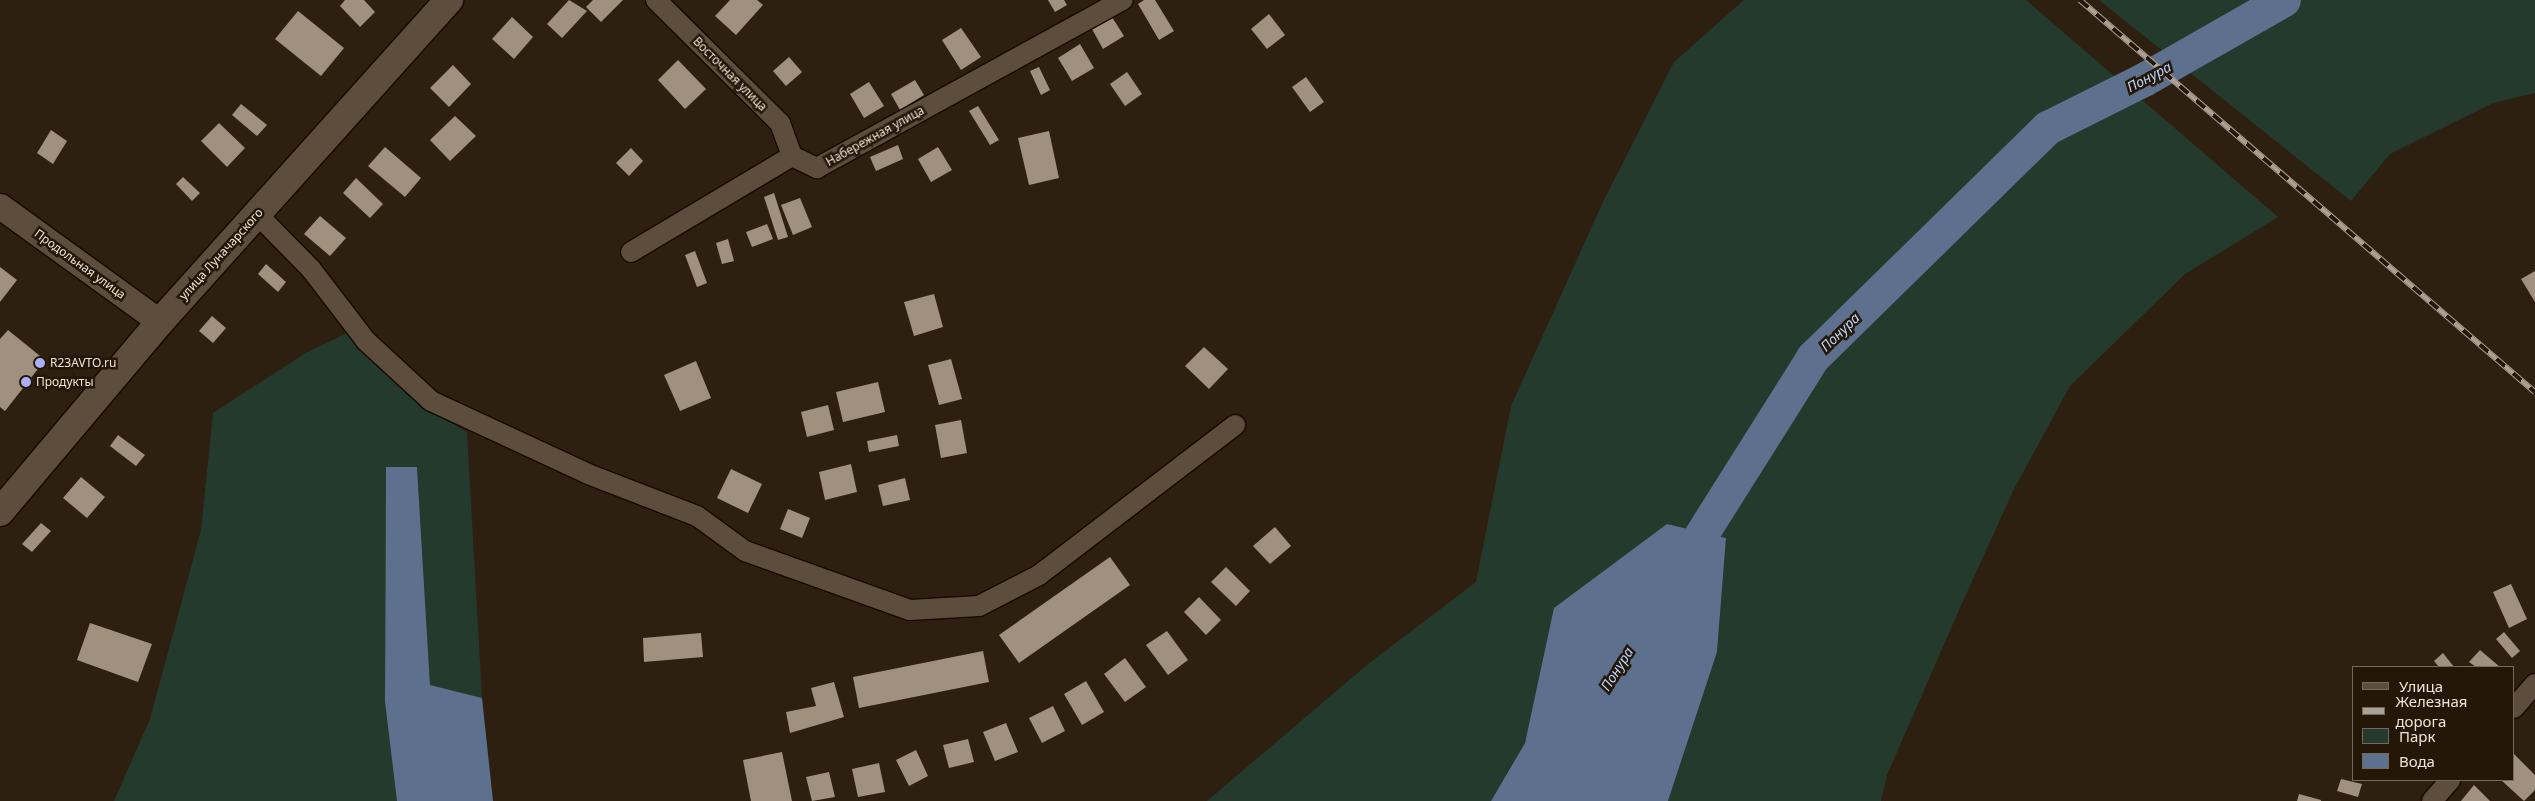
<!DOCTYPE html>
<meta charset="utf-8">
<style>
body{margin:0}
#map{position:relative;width:2535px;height:801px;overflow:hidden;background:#2e2011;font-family:"Noto Sans",sans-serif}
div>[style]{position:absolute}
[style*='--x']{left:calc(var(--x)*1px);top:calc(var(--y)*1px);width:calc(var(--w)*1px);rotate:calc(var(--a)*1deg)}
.green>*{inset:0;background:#243a2c}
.water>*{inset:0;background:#5d718e}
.river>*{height:34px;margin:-17px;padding:0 17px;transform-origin:17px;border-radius:17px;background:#5d718e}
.building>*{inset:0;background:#9f917d}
.roads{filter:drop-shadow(1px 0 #160900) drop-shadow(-1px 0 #160900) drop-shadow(0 1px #160900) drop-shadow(0 -1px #160900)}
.minor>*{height:20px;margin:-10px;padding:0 10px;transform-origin:10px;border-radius:10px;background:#5c4d3c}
.tertiary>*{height:25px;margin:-12.5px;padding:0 12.5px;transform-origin:12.5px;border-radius:12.5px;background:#5c4d3c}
.secondary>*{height:28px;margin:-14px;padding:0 14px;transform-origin:14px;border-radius:14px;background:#5c4d3c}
.rail>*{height:5.5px;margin-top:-2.75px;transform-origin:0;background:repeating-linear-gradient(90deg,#241708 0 11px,#aba094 0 22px);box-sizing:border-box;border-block:1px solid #aba094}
.dots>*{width:14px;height:14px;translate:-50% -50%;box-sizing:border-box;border:2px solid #241708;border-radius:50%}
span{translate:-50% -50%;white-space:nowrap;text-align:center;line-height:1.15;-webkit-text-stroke:5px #241708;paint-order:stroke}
.street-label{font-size:12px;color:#ede4da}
.poi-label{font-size:12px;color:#ede4da}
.left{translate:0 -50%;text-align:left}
.water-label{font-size:14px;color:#b7d5fd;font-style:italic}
.legend{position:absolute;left:2352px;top:666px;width:162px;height:115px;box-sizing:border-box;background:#241708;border:1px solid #74695c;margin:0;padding:6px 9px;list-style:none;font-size:15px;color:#ede4da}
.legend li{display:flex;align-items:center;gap:10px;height:25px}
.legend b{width:25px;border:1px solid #74695c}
</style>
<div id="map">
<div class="green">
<div style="clip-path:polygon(1744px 0,2026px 0,2278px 217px,2185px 274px,2070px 386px,2014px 489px,1959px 610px,1887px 775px,1881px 801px,1668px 801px,1717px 652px,1726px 538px,1667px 524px,1540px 678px,1525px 743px,1491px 801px,1207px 801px,1368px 664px,1476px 582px,1511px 406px,1603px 202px,1674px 62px)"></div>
<div style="clip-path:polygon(2099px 0,2535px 0,2535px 93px,2493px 103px,2390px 154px,2351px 201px)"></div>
<div style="clip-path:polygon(347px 333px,429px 410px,467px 432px,482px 698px,430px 685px,417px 467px,386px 467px,385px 702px,397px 801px,114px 801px,150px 719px,201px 530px,213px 413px,304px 354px)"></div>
</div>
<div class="water">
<div style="clip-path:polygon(386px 467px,417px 467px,430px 685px,482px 698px,493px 801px,397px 801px,385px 702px)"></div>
<div style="clip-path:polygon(1667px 524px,1726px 538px,1717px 652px,1668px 801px,1491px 801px,1525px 743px,1554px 608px)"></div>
</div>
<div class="river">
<div style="--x:1679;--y:571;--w:252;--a:-57.8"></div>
<div style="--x:1813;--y:358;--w:329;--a:-44.4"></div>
<div style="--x:2048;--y:128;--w:107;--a:-26.6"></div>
<div style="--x:2144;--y:80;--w:161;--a:-29.7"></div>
</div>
<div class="building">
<div style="clip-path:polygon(345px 0,364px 0,375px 12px,360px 27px,340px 6px)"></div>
<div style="clip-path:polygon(569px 0,587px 11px,562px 38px,547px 24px)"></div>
<div style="clip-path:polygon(593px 0,623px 0,601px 22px,586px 7px)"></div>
<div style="clip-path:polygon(730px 0,757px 0,763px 5px,736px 35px,715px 16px)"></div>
<div style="clip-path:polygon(1048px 0,1064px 0,1067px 5px,1055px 12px)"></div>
<div style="clip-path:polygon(1144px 0,1155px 0,1174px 31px,1159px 40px,1138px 4px)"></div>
<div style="clip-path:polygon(298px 11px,344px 48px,321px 76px,275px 39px)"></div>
<div style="clip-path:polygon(1269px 14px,1285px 35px,1267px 49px,1251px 29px)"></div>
<div style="clip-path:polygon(512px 17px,533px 37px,514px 59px,492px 39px)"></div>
<div style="clip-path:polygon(1112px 17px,1124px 36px,1103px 49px,1092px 29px)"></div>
<div style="clip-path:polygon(961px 28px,981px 57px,961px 70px,942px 40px)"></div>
<div style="clip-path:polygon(1080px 44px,1094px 68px,1072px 81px,1058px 58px)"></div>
<div style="clip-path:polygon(789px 57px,802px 72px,786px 86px,773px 71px)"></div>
<div style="clip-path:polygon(678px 60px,706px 89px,685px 109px,658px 80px)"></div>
<div style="clip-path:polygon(453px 65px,471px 84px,449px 107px,430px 88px)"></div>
<div style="clip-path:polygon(1039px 67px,1050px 90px,1041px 95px,1030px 71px)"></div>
<div style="clip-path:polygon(1127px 72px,1142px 94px,1125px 106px,1110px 84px)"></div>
<div style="clip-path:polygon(1306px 77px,1324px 102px,1310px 112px,1292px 87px)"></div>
<div style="clip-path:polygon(915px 80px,924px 95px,900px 110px,891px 94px)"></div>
<div style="clip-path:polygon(869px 82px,884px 106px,864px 118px,850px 94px)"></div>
<div style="clip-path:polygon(241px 104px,267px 125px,257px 136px,232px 115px)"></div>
<div style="clip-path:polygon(978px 106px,999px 140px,990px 145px,969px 111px)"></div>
<div style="clip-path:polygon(455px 116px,476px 136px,450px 161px,430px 140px)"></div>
<div style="clip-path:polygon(219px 123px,245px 148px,227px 167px,201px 141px)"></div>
<div style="clip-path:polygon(51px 130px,67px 141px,53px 164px,37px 153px)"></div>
<div style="clip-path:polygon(1049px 131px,1059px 178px,1029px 185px,1018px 138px)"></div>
<div style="clip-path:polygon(898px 145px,903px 159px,876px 171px,870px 157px)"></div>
<div style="clip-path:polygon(385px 147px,421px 178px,405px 197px,368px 166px)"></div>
<div style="clip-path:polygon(938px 147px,952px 170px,931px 182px,918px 159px)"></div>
<div style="clip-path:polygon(631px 148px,643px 161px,629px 176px,616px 163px)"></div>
<div style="clip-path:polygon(183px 177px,200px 193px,192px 201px,176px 184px)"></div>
<div style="clip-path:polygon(356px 178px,383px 204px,370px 218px,343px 193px)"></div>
<div style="clip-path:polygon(774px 193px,788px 237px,778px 240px,764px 197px)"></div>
<div style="clip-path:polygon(800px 198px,812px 227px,793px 235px,781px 205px)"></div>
<div style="clip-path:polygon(320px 216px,346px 238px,330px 256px,304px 234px)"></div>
<div style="clip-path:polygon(767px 224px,773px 239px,752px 247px,746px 232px)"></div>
<div style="clip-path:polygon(728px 239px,734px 261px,722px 264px,716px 243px)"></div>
<div style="clip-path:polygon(695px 251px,707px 283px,697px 287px,685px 255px)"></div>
<div style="clip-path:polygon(266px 264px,286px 282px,278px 292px,258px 274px)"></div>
<div style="clip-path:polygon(0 267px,17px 280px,0 302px)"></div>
<div style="clip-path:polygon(2535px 271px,2535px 302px,2521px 279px)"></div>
<div style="clip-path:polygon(934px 294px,943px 327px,914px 336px,904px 302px)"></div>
<div style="clip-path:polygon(212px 316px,226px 328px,213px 343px,199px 331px)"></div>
<div style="clip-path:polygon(8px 330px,45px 360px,5px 411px,0 407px,0 339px)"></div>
<div style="clip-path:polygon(1204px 347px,1228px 369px,1209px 389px,1185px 366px)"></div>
<div style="clip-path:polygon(951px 359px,962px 399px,939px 405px,928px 365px)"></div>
<div style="clip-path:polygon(696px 361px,711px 398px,680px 411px,664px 375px)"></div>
<div style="clip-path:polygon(878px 382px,885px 412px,843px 422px,836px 392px)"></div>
<div style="clip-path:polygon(828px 405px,834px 430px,807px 437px,801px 412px)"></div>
<div style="clip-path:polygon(961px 420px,967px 453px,941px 458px,935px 425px)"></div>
<div style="clip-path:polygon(118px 435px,145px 455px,136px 466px,110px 446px)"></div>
<div style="clip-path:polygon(897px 435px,899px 446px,869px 452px,867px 441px)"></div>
<div style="clip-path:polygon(851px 464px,857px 492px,825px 500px,819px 472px)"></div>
<div style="clip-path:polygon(731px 469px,762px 484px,748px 513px,717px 498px)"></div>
<div style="clip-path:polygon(81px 477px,105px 497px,87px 518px,63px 498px)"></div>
<div style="clip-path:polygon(905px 478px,910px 500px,883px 506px,878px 485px)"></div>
<div style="clip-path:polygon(788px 509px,810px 518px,802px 538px,780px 529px)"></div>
<div style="clip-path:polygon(41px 523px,51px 531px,32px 552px,22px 544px)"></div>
<div style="clip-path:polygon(1275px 527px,1291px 546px,1270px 564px,1253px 546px)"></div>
<div style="clip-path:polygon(1110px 557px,1130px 585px,1019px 663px,999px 635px)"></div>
<div style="clip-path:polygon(1226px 567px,1250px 591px,1236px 606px,1211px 582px)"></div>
<div style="clip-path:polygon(2511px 584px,2527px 619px,2509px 628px,2493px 592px)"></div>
<div style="clip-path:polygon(1199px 597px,1221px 620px,1206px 635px,1184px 612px)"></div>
<div style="clip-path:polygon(90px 623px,152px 644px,138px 682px,77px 660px)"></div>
<div style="clip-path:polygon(1167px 631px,1188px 660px,1168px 675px,1146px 645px)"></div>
<div style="clip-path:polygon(2504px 632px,2520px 651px,2512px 658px,2496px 639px)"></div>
<div style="clip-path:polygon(701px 633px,703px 657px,644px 662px,643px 638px)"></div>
<div style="clip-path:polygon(2480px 650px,2500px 667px,2476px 667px,2469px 662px)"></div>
<div style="clip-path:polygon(983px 651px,989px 682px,859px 708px,853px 677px)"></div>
<div style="clip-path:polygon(2443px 653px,2454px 667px,2439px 667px,2434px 661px)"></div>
<div style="clip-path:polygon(1125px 658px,1146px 687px,1125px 702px,1104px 674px)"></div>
<div style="clip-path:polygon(1086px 681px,1104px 712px,1082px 725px,1064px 694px)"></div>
<div style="clip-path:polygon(834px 682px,844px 717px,790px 733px,786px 712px,816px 706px,811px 688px)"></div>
<div style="clip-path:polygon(1053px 706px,1065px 731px,1042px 743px,1029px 718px)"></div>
<div style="clip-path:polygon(1006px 723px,1018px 752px,995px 761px,983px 732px)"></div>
<div style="clip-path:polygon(968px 739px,974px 762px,949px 768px,943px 745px)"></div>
<div style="clip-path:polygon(916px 750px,928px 776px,909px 786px,896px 760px)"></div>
<div style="clip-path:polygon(782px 752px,792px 801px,751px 801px,743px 760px)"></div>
<div style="clip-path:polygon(2514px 754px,2535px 775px,2535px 790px,2524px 801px,2501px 780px,2514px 780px)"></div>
<div style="clip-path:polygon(879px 763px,885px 792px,858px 797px,852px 769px)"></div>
<div style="clip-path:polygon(829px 772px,835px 797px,812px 801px,806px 777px)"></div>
<div style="clip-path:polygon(2341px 779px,2362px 784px,2358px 797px,2337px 791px)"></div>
<div style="clip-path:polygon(2474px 785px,2490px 801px,2461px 801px)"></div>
<div style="clip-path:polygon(2299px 794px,2321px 800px,2321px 801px,2297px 801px)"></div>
</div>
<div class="roads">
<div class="minor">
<div style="--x:656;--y:0;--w:175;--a:44.8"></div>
<div style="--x:780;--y:123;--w:35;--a:70"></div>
<div style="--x:257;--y:214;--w:77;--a:45.5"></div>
<div style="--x:311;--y:269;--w:91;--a:52.6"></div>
<div style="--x:366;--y:341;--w:88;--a:42.7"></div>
<div style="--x:431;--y:401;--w:173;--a:24.9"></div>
<div style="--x:588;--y:474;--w:117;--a:21.1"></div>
<div style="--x:697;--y:516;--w:59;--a:36.1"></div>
<div style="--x:745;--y:551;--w:175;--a:19.7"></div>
<div style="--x:910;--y:610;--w:69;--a:-3.3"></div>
<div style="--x:979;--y:606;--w:68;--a:-27.3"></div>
<div style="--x:1039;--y:575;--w:247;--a:-37.4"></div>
<div style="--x:631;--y:252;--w:187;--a:-30.8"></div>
<div style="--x:792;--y:156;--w:28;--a:26"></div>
<div style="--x:817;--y:168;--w:349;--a:-28.8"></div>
<div style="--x:2514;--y:708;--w:32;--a:-49"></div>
<div style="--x:2432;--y:801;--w:28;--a:-49"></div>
</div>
<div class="tertiary">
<div style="--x:0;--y:206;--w:198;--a:35.9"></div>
</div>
<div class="secondary">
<div style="--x:0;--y:512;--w:248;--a:-49.9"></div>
<div style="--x:160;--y:322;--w:433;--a:-48.1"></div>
</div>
</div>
<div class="rail">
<div style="--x:2080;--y:0;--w:601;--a:40.75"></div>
</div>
<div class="dots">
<div style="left:40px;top:363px;background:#abaffb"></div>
<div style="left:26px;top:382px;background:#abaffb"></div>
</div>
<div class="street-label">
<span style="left:730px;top:74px;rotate:45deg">Восточная улица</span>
<span style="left:875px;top:136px;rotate:-29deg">Набережная улица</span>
<span style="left:221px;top:254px;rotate:-48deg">улица Луначарского</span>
<span style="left:80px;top:264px;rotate:36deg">Продольная улица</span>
</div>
<div class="poi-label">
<span class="left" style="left:50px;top:363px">R23AVTO.ru</span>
<span class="left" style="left:36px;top:382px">Продукты</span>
</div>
<div class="water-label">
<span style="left:2149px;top:77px;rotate:-28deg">Понура</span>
<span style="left:1840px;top:332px;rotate:-44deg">Понура</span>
<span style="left:1617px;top:669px;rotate:-58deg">Понура</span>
</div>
<ul class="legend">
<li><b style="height:6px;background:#5c4d3c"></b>Улица</li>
<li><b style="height:6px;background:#aba094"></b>Железная дорога</li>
<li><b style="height:14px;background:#243a2c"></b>Парк</li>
<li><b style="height:14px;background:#5d718e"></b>Вода</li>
</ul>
</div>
